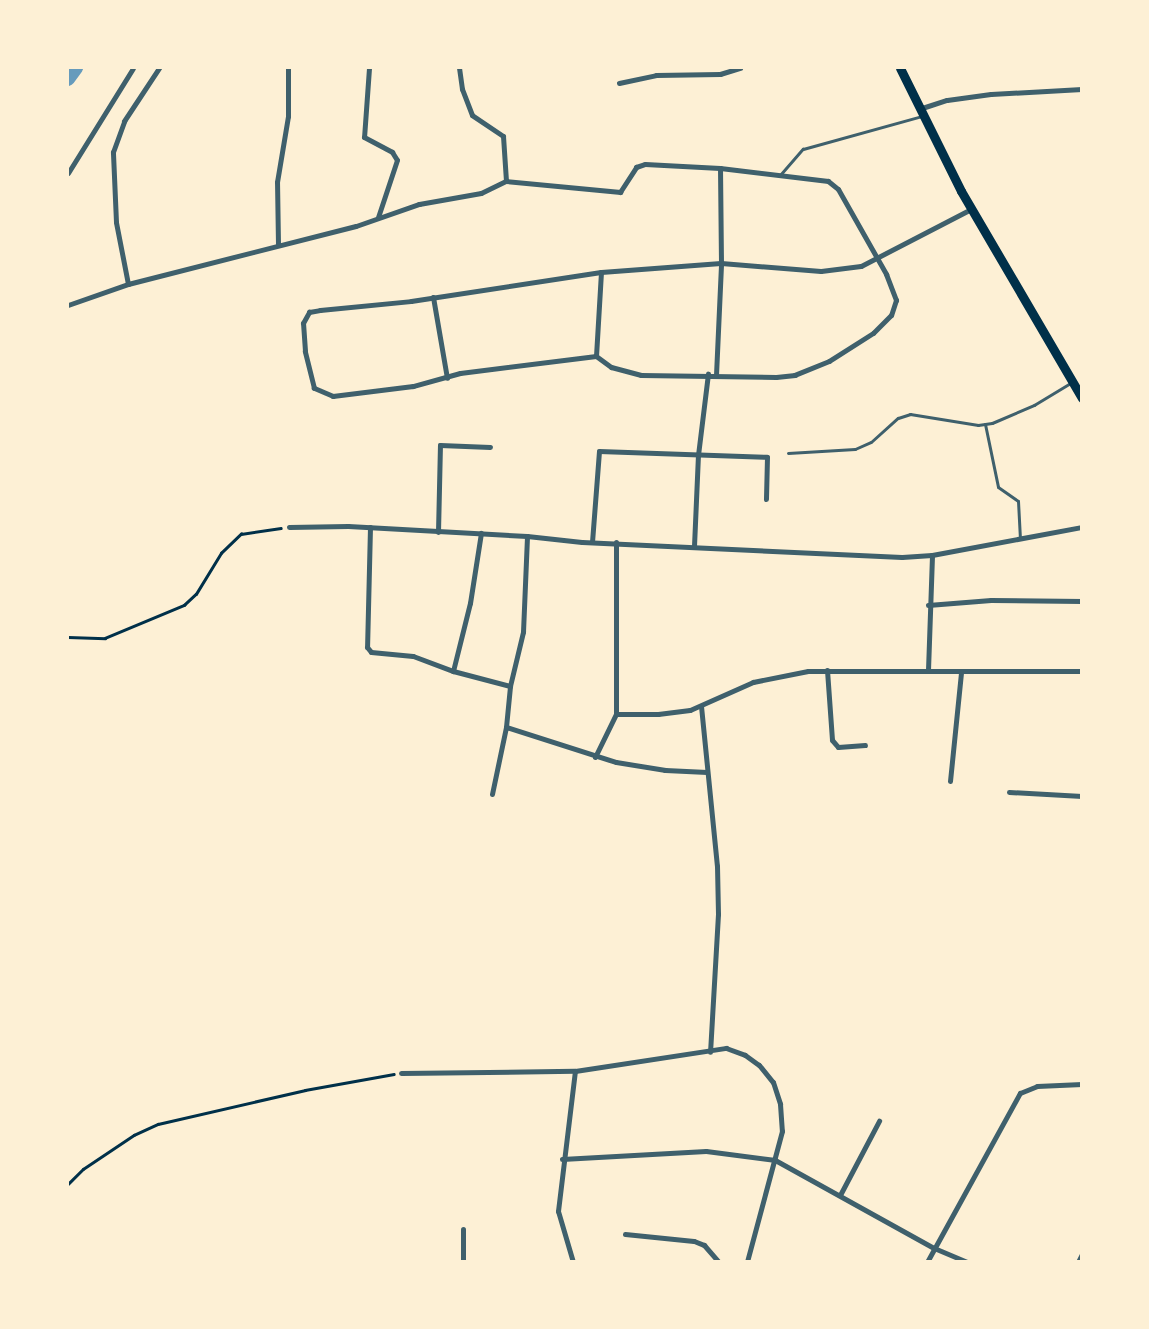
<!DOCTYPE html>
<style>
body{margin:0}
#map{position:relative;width:1149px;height:1329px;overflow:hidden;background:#fdf0d5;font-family:"Alegreya Sans",sans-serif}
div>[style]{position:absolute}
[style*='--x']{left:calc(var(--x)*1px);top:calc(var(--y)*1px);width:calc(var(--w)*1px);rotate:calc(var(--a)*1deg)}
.canal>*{height:14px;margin:-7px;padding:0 7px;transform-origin:7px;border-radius:7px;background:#669bbc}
.path>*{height:2.5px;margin:-1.25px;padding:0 1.25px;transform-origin:1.25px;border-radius:1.25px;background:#003049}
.service>*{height:3px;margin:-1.5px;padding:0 1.5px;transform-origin:1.5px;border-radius:1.5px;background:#3f606c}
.minor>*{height:5px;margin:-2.5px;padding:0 2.5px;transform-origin:2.5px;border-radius:2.5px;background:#3f606c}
.secondary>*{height:9px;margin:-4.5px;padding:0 4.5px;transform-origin:4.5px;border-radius:4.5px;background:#003049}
span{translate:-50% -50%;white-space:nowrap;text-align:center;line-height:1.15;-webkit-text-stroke:4px #fdf0d5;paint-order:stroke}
.frame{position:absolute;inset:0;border:69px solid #fdf0d5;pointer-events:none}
</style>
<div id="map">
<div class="canal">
<div style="--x:68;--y:79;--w:14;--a:-54"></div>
</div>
<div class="path">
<div style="--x:68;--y:637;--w:37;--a:2"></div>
<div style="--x:105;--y:638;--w:86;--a:-22.7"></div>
<div style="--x:184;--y:605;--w:16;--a:-43"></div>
<div style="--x:196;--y:594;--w:48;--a:-58.6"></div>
<div style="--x:221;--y:553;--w:28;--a:-44"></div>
<div style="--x:241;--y:534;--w:40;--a:-8.5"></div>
<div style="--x:68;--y:1184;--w:21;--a:-45"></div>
<div style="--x:83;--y:1169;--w:61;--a:-33.7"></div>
<div style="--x:134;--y:1135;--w:26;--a:-25"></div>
<div style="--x:158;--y:1124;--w:151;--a:-13"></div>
<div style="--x:305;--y:1090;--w:90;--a:-10.2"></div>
</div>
<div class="service">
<div style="--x:780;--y:175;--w:35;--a:-49"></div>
<div style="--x:803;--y:149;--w:123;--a:-15.5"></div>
<div style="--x:985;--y:424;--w:64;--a:78.3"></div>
<div style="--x:998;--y:487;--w:24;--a:35"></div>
<div style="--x:1018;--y:501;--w:38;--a:87"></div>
<div style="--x:788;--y:453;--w:67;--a:-3.4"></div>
<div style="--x:855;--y:449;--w:17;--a:-24"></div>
<div style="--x:871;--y:442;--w:36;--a:-42"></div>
<div style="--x:898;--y:418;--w:13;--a:-18"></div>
<div style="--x:910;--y:414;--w:69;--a:9.2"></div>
<div style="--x:978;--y:425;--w:14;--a:-8"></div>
<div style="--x:992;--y:423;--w:46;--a:-23.2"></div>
<div style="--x:1034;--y:405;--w:44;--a:-31.2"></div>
</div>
<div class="minor">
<div style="--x:369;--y:68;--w:69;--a:94.1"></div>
<div style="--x:364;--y:137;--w:32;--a:28"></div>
<div style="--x:392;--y:152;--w:9;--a:58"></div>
<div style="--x:397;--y:160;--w:60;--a:108.4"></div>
<div style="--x:619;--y:83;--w:38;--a:-12"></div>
<div style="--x:656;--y:75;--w:64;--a:-0.9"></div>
<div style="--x:720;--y:74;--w:21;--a:-17"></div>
<div style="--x:922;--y:108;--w:26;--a:-18"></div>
<div style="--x:947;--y:100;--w:44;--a:-7.8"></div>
<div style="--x:991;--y:94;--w:91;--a:-3.1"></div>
<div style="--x:68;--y:173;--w:123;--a:-58.2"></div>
<div style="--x:506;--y:181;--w:115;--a:5.5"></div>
<div style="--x:620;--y:192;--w:30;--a:-57"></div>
<div style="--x:636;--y:167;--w:9;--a:-18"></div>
<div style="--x:645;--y:164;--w:75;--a:3.1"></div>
<div style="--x:720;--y:168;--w:109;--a:6.9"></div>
<div style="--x:828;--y:181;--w:13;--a:39"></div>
<div style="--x:838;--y:189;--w:98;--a:60.5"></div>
<div style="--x:886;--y:274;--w:28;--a:69"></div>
<div style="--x:896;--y:300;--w:16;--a:108"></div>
<div style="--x:891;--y:315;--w:25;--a:135"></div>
<div style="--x:873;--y:333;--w:52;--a:147.5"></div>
<div style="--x:829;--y:361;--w:37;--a:158"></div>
<div style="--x:795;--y:375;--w:19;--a:174"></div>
<div style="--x:776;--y:377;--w:135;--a:-179.2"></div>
<div style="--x:641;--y:375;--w:31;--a:-165"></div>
<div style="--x:611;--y:367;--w:19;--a:-144"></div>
<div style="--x:278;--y:244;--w:62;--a:-90.9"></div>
<div style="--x:277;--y:182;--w:67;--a:-80.5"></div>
<div style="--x:288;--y:116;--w:48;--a:-90"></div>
<div style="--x:128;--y:284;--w:63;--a:-101"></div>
<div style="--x:116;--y:222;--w:70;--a:-92.5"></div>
<div style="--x:113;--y:152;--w:33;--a:-70"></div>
<div style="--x:124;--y:121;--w:64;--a:-56.6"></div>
<div style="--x:433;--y:297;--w:82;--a:80.2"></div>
<div style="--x:68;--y:305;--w:64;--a:-19.3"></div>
<div style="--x:128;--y:284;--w:235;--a:-14.3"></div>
<div style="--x:356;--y:226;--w:67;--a:-19.2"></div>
<div style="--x:419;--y:204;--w:63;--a:-10.1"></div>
<div style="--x:481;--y:193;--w:28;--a:-26"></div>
<div style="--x:506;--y:181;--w:45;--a:-93.8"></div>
<div style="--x:503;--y:136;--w:37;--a:-146"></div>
<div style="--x:472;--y:115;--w:28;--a:-111"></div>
<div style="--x:462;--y:89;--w:21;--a:-98"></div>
<div style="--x:596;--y:356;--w:137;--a:172.9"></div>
<div style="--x:460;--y:373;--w:49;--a:164.5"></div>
<div style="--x:413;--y:386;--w:81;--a:172.9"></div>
<div style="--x:333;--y:396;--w:21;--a:-157"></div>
<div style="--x:314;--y:388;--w:38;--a:-104"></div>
<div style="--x:305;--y:351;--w:28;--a:-94"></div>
<div style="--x:303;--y:323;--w:13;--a:-61"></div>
<div style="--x:309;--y:312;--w:11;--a:-10"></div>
<div style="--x:320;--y:310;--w:91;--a:-5.6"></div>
<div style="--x:411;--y:301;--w:192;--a:-8.7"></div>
<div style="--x:601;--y:272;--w:120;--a:-4.3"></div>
<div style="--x:721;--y:263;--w:100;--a:4.6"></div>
<div style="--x:821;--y:271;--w:40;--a:-7.1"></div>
<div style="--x:861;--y:266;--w:124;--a:-27.4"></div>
<div style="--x:596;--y:356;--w:84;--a:-86.6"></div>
<div style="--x:716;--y:375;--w:112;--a:-87.4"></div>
<div style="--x:721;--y:263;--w:95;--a:-90.6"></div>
<div style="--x:289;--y:527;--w:59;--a:-1"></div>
<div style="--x:348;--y:526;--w:179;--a:3.2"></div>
<div style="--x:527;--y:536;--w:55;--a:6.2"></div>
<div style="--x:582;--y:542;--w:320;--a:2.7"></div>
<div style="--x:902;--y:557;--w:30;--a:-4"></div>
<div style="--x:932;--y:555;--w:153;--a:-10.6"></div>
<div style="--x:370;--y:527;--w:120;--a:91.4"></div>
<div style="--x:367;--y:647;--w:6;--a:51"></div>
<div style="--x:371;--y:652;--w:42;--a:5.4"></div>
<div style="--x:413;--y:656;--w:43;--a:20.6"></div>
<div style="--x:453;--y:671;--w:59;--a:14.7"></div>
<div style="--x:438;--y:532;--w:87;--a:-88.7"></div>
<div style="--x:440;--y:445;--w:50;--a:2.3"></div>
<div style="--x:592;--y:542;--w:91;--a:-85.6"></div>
<div style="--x:599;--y:451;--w:168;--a:2"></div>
<div style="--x:767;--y:457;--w:42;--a:91.4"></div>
<div style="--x:694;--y:546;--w:91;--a:-87.5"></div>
<div style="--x:698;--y:455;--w:82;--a:-83"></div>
<div style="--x:928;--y:605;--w:63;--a:-4.5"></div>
<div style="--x:991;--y:600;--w:91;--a:0.6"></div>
<div style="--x:827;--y:670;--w:70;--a:85.9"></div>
<div style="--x:832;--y:740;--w:9;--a:49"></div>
<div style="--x:838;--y:747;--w:27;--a:-4"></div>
<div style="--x:928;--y:670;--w:115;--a:-88"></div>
<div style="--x:453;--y:671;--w:70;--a:-76"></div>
<div style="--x:470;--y:603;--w:71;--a:-81.1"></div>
<div style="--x:701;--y:706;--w:161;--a:84.3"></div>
<div style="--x:717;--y:866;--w:48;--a:88.8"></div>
<div style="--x:718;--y:914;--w:138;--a:93.3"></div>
<div style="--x:616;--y:714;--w:42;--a:0"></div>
<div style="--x:658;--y:714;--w:32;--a:-7"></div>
<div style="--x:690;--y:710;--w:69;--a:-24"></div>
<div style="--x:753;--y:682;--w:56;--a:-11.3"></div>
<div style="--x:808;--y:671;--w:274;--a:0"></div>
<div style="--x:506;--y:727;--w:115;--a:17.7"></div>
<div style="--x:616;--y:762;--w:50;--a:9.3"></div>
<div style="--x:665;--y:770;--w:42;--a:2.7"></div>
<div style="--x:595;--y:757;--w:48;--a:-64"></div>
<div style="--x:616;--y:714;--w:172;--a:-90"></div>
<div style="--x:950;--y:781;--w:109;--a:-84.2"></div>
<div style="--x:1009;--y:792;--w:73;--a:3.1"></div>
<div style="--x:492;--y:794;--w:68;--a:-78.2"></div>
<div style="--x:506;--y:727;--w:41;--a:-84.4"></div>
<div style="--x:510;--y:686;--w:56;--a:-76.5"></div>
<div style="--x:523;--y:632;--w:96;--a:-87.6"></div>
<div style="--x:401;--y:1073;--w:174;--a:-0.7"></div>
<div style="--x:575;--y:1071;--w:153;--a:-8.7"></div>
<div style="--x:726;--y:1048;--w:20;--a:20"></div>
<div style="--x:745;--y:1055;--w:17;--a:36"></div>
<div style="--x:759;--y:1065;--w:22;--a:51"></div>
<div style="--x:773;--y:1082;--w:23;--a:72"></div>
<div style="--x:780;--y:1104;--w:27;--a:86"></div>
<div style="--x:782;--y:1131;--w:136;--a:105"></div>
<div style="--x:562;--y:1159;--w:144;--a:-3.2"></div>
<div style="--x:706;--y:1151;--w:70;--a:7.4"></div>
<div style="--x:775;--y:1160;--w:182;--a:29"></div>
<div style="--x:934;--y:1248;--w:36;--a:23"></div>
<div style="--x:840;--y:1195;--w:84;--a:-62.2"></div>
<div style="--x:463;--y:1229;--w:33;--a:90"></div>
<div style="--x:625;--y:1234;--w:69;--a:5.8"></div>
<div style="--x:694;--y:1241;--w:11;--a:22"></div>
<div style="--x:704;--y:1245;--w:23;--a:49"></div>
<div style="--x:573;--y:1262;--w:53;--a:-106.4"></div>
<div style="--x:558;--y:1211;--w:141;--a:-83.1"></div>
<div style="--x:927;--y:1262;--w:193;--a:-61.2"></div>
<div style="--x:1020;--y:1093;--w:18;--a:-22"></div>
<div style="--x:1037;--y:1086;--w:45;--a:-2.5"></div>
<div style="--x:1078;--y:1262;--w:9;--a:-63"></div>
</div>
<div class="secondary">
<div style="--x:900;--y:68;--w:137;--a:63.6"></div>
<div style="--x:961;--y:191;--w:240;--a:59.7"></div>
</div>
<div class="frame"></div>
</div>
